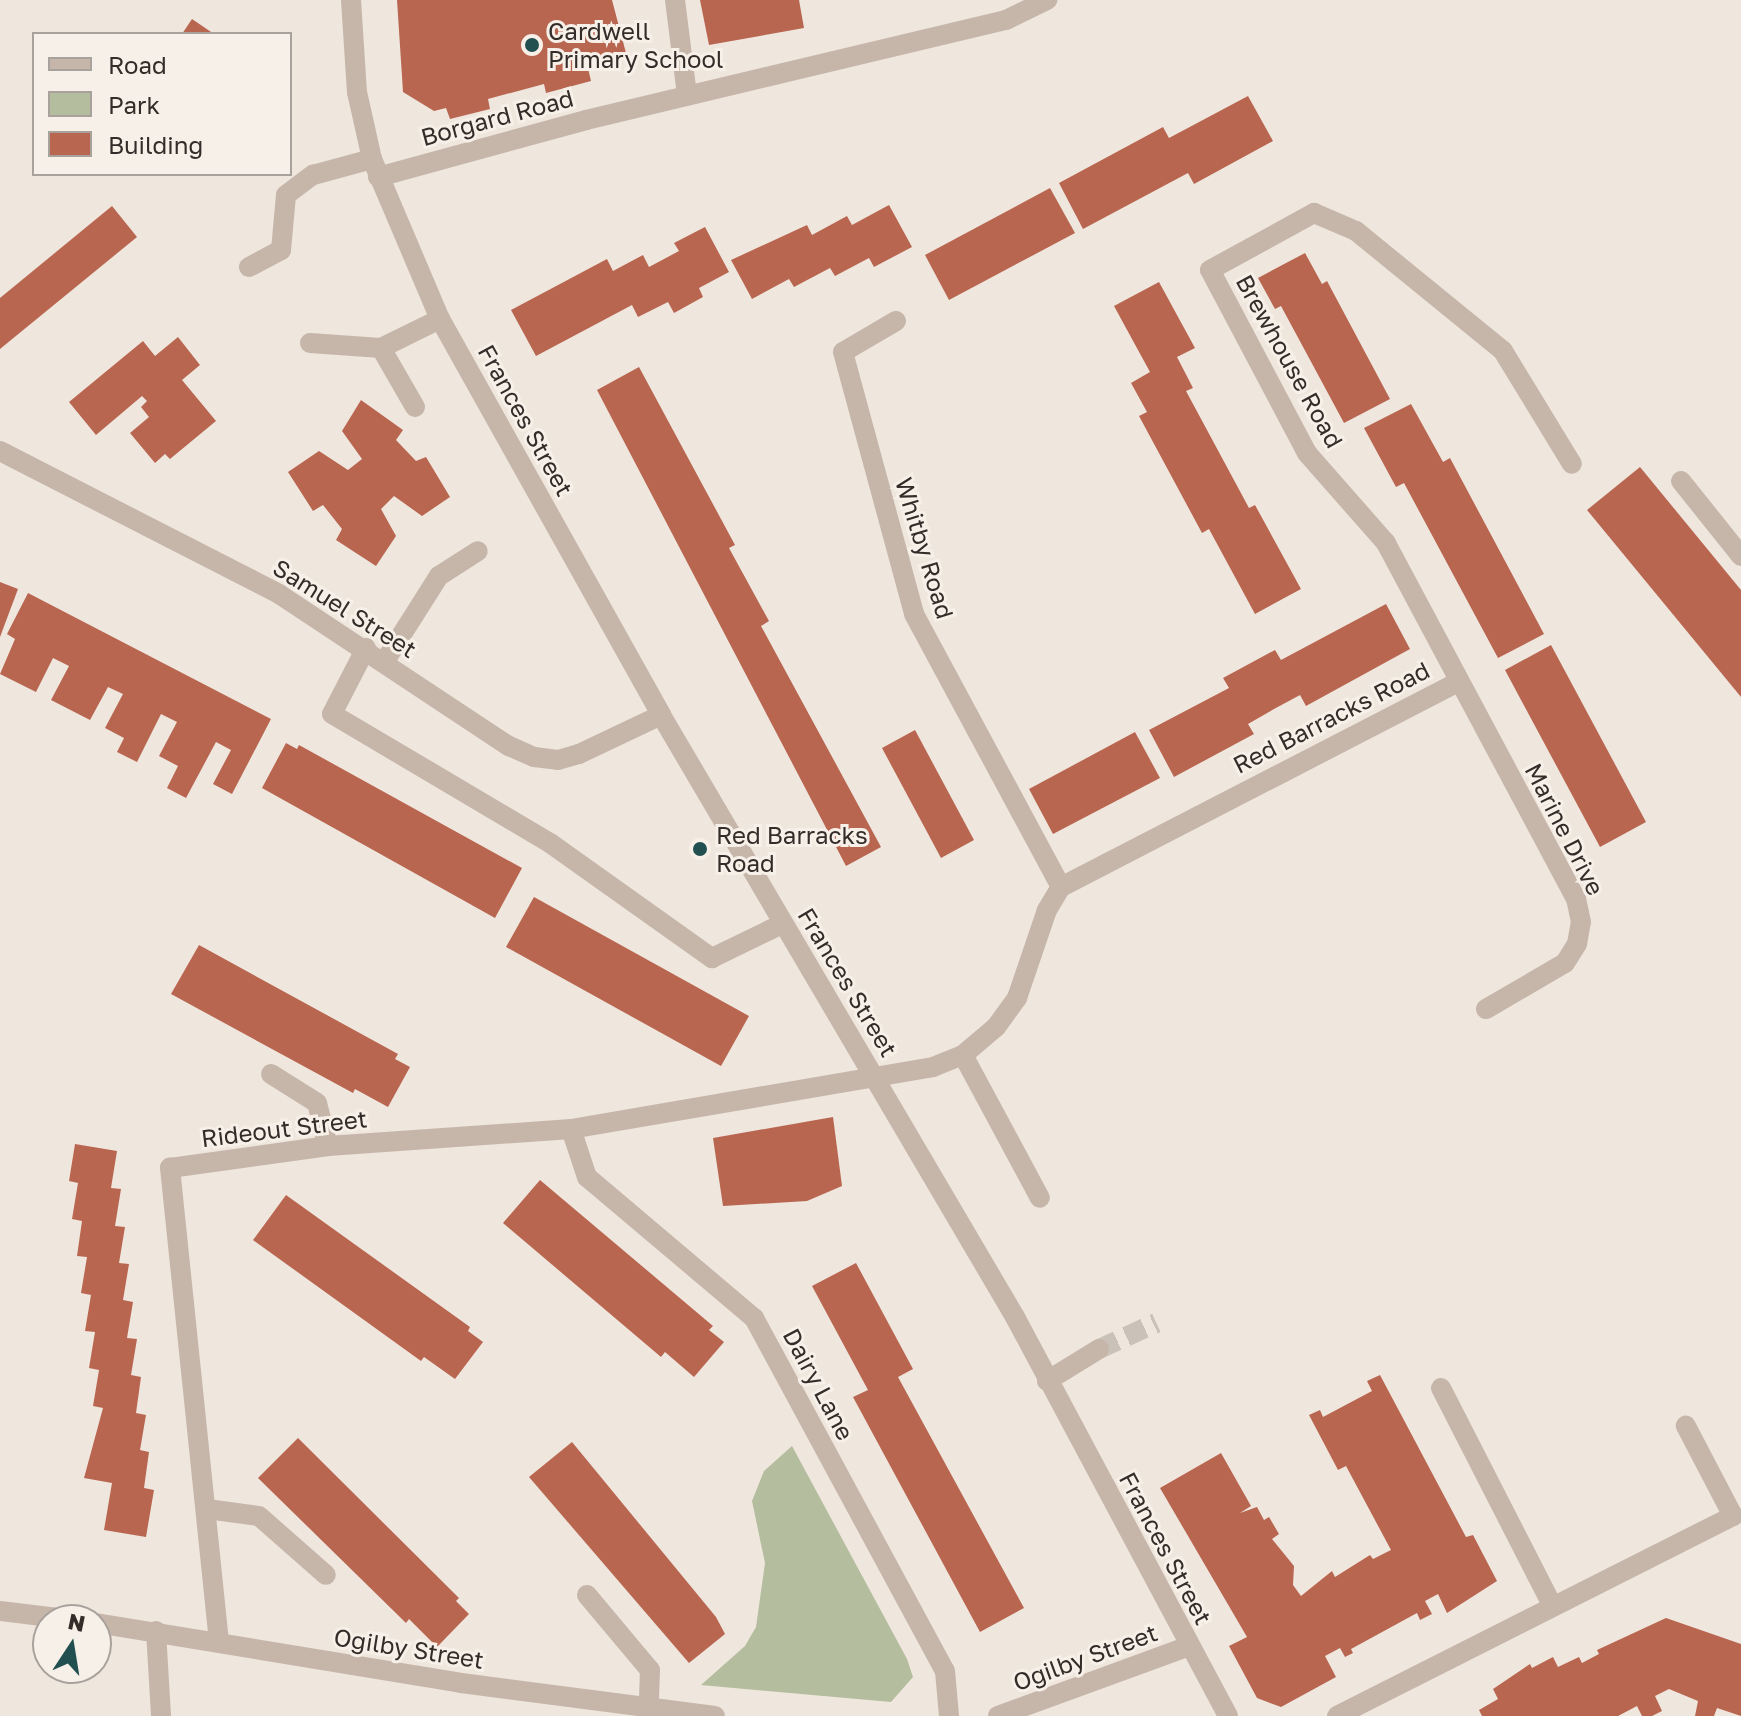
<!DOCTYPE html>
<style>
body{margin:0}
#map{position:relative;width:1741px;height:1716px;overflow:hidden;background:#efe6dd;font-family:"Golos Text",sans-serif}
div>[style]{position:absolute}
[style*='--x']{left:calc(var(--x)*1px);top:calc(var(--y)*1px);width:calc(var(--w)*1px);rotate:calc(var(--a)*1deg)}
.green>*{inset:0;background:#b4bd9e}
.building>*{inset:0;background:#b96651}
.minor-tunnel>*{height:20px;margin-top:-10px;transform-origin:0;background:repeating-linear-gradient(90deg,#cac1b9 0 20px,transparent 0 30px)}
.minor>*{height:20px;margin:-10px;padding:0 10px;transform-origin:10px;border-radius:10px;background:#c6b6aa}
.dots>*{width:22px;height:22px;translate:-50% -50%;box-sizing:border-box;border:4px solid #f7f0e8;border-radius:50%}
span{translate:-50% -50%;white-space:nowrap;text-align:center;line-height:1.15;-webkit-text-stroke:6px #f7f0e8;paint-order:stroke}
.poi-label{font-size:24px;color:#342c29}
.left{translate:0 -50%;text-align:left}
.street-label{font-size:24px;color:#342c29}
.legend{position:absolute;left:32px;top:32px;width:260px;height:144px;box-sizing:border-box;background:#f7f0e8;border:2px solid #a9a29c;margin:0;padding:10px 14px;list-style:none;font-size:24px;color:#342c29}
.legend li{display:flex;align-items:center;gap:16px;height:40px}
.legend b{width:40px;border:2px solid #a9a29c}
.north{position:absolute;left:32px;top:1604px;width:80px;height:80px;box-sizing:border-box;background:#f7f0e8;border:2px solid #a9a29c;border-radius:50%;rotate:12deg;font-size:22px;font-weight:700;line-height:32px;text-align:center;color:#342c29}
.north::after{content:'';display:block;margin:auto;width:28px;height:36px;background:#225051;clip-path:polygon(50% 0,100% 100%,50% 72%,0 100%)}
</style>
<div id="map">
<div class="green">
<div style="clip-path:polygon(792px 1446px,907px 1659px,913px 1677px,891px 1702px,701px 1685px,745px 1646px,756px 1627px,765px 1563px,752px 1501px,764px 1471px)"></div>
</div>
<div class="building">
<div style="clip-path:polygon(397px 0,612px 0,626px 53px,587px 64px,591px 81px,546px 93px,544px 84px,488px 99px,490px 109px,450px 119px,446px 108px,434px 111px,403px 92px)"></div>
<div style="clip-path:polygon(700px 0,799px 0,804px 28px,709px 45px)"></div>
<div style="clip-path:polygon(192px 19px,214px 34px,182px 34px)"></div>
<div style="clip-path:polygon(1248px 96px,1273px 141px,1194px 184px,1188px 173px,1083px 229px,1059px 183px,1163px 127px,1169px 138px)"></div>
<div style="clip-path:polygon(1050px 188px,1075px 233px,949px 300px,925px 255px)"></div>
<div style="clip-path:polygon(889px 205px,912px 247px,874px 267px,869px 258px,835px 276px,830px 268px,794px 287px,789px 279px,752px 299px,731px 260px,807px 225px,812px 235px,847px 216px,852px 225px)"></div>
<div style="clip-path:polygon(112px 206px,137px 237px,0 349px,0 298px)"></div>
<div style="clip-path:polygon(705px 227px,729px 272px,699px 288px,703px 297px,674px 313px,668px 302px,638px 317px,632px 305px,536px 356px,511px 310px,607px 259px,613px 271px,643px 255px,649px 267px,679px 251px,674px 243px)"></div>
<div style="clip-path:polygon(1305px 253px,1322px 284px,1327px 281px,1390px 399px,1344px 423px,1281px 306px,1275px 309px,1258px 278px)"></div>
<div style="clip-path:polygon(1159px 282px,1195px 348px,1177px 357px,1193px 388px,1186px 391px,1249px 508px,1255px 505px,1301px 589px,1255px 614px,1209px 529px,1202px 533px,1139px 416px,1147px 412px,1131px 383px,1150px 372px,1114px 306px)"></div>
<div style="clip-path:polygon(178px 337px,200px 365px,182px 380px,216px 421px,170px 459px,165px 454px,155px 463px,130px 433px,149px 417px,141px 407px,147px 401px,142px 396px,96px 435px,69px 402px,143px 341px,155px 356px)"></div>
<div style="clip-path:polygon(639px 367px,735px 545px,729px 548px,769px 621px,761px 626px,881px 847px,846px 866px,597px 390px)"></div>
<div style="clip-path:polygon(361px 400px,403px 430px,396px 440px,416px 461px,426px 457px,450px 497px,422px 516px,394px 496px,381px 509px,396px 536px,376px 566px,336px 540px,342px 529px,323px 505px,313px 511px,288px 472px,319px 451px,348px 470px,362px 459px,342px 431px)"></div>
<div style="clip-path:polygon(1411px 404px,1443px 462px,1450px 458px,1544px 634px,1498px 658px,1404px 483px,1396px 487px,1364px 428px)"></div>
<div style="clip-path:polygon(1640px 467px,1741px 590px,1741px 697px,1587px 510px)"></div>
<div style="clip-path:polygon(0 582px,18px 589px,0 637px)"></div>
<div style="clip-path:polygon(28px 593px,271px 719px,232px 794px,213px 784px,231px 750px,216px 742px,186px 798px,167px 788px,178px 766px,159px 756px,177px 722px,161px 714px,137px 762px,117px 752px,124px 738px,105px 728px,123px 694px,108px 687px,90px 720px,51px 700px,69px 666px,53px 658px,36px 692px,0 674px,15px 639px,7px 634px)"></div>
<div style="clip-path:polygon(1386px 604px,1410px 649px,1306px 706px,1300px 695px,1274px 709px,1248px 724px,1254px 734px,1174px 777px,1149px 730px,1229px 688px,1223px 678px,1275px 650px,1281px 660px)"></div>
<div style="clip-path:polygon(1551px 645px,1646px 822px,1600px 847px,1505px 670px)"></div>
<div style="clip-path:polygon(915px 730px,974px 840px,941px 858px,882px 748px)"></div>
<div style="clip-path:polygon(1135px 732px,1160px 778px,1053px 834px,1029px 789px)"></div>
<div style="clip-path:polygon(286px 743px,297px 749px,299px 745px,522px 868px,495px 918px,262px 788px)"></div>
<div style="clip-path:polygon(534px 897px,749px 1016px,721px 1066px,506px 947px)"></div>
<div style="clip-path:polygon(199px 945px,398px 1054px,395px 1059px,410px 1067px,388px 1107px,355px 1089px,353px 1093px,171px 994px)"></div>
<div style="clip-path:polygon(833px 1117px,842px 1186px,807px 1201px,723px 1206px,713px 1138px)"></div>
<div style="clip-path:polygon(75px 1144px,117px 1151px,111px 1188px,121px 1189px,115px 1226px,125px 1227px,119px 1263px,129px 1264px,123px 1300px,133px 1302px,127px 1338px,137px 1339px,131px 1375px,141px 1377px,136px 1413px,146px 1415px,140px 1450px,149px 1452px,144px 1488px,154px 1490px,146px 1537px,104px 1530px,112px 1483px,84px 1478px,103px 1408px,93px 1406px,99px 1370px,89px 1368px,95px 1332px,85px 1331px,91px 1295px,81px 1293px,87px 1257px,77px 1256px,82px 1221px,72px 1219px,78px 1183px,69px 1181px)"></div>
<div style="clip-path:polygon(540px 1180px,713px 1326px,709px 1330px,724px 1342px,694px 1377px,665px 1352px,661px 1357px,503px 1223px)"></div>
<div style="clip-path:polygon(286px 1195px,470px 1327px,468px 1331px,483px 1342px,455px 1379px,424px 1357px,421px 1361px,253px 1240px)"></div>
<div style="clip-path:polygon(856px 1263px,913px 1369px,898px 1377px,1024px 1608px,980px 1632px,853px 1397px,868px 1390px,812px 1286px)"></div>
<div style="clip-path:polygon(1380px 1375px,1466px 1537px,1473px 1535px,1497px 1581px,1447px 1613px,1438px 1594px,1425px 1601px,1432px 1614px,1420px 1620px,1417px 1613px,1351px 1649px,1353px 1653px,1345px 1657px,1340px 1648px,1325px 1656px,1336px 1677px,1281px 1707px,1257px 1698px,1229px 1646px,1247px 1637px,1160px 1488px,1221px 1453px,1251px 1506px,1240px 1513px,1257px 1507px,1264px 1520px,1269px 1517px,1279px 1534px,1272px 1539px,1294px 1566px,1293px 1585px,1301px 1596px,1332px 1571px,1335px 1577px,1370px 1555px,1373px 1559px,1391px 1550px,1346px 1466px,1338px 1470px,1309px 1415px,1320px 1410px,1323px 1417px,1372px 1391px,1367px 1381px)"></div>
<div style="clip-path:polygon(298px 1438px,459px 1598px,456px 1601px,469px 1614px,437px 1647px,409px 1619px,406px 1623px,258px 1478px)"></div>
<div style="clip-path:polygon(572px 1442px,716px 1617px,725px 1634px,689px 1663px,529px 1477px)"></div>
<div style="clip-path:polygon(1666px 1618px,1741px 1644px,1741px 1716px,1717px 1708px,1714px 1716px,1695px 1716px,1698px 1701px,1669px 1689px,1655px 1696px,1662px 1711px,1652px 1716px,1642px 1716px,1637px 1706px,1618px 1716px,1482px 1716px,1479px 1710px,1498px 1699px,1493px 1689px,1530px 1664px,1532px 1668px,1553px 1657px,1558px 1667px,1579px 1657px,1582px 1663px,1599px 1654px,1597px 1650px)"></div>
</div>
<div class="minor-tunnel">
<div style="--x:1099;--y:1349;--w:63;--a:-24.5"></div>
</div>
<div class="minor">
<div style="--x:351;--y:0;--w:92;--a:86.3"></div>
<div style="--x:357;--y:92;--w:69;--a:77.4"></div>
<div style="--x:372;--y:159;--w:174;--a:67"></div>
<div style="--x:440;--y:319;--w:453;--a:60.8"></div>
<div style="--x:661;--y:715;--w:698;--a:59.54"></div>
<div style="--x:1015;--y:1317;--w:452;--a:61.9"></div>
<div style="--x:675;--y:0;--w:96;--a:82.8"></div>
<div style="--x:378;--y:177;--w:216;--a:-15.3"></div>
<div style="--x:586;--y:120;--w:432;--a:-13.4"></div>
<div style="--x:1006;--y:20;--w:46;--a:-26"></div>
<div style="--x:249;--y:267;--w:36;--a:-28"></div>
<div style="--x:281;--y:250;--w:55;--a:-84.8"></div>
<div style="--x:286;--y:195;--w:34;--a:-37"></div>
<div style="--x:313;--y:175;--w:61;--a:-15.2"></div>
<div style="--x:896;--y:321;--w:61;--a:149.7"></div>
<div style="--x:843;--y:352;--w:271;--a:74.8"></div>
<div style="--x:914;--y:614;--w:310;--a:61.7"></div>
<div style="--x:310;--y:343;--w:71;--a:4"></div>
<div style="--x:381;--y:348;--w:66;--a:-26.2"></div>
<div style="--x:381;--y:348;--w:68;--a:60"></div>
<div style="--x:0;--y:451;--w:314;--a:27.1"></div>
<div style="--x:279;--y:594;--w:276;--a:33.5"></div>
<div style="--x:509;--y:746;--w:27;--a:24"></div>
<div style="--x:534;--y:757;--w:24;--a:7"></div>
<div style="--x:558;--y:760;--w:22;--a:-16"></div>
<div style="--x:579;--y:754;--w:91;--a:-25.4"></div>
<div style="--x:1681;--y:481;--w:96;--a:51.3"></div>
<div style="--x:366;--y:648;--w:74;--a:117.3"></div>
<div style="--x:332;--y:714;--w:253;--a:30.6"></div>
<div style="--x:550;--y:843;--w:199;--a:35.4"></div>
<div style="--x:712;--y:958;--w:78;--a:-25.9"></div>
<div style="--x:385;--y:661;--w:101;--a:-57.6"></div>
<div style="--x:439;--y:576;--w:46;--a:-32.7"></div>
<div style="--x:1486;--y:1009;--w:91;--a:-30.2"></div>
<div style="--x:1565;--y:963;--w:22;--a:-58"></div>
<div style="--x:1577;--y:944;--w:22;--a:-80"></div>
<div style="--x:1581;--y:922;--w:24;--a:-102"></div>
<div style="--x:1576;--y:899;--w:404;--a:-118.1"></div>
<div style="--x:1386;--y:543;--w:120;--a:-131.3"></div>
<div style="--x:1307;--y:453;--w:207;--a:-117.9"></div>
<div style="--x:1210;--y:270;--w:119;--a:-28.7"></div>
<div style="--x:1314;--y:213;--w:46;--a:23.2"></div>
<div style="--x:1356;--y:231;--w:190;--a:39.2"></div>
<div style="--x:1503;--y:351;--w:132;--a:58.6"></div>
<div style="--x:963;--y:1055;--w:162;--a:61.7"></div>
<div style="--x:271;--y:1074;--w:54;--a:32.2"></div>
<div style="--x:317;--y:1103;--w:44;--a:75.7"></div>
<div style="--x:571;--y:1129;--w:51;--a:71.6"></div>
<div style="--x:587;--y:1177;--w:219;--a:40.2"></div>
<div style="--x:754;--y:1318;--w:401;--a:61.6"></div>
<div style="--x:945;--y:1671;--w:45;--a:84.9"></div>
<div style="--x:1047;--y:1381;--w:61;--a:-31.6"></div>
<div style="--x:1441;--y:1388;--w:244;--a:62.9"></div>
<div style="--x:207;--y:1509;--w:52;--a:7.7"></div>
<div style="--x:259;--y:1516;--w:89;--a:41.4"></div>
<div style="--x:587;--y:1595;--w:98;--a:50"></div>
<div style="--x:650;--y:1670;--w:38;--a:92"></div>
<div style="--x:0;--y:1611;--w:75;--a:6.9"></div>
<div style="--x:96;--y:1623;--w:370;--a:9.3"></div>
<div style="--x:461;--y:1683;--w:256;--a:7.4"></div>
<div style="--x:156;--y:1631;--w:85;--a:86.6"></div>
<div style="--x:219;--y:1642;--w:477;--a:-95.9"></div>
<div style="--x:170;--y:1168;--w:160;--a:-7.9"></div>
<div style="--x:328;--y:1146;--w:244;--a:-4"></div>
<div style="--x:571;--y:1129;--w:367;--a:-9.7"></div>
<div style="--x:933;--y:1067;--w:32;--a:-22"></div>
<div style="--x:963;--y:1055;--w:43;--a:-40.3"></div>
<div style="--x:996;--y:1027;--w:36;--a:-54"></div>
<div style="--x:1017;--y:998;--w:93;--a:-71.2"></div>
<div style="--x:1047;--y:910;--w:27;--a:-59"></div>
<div style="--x:1061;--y:887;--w:445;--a:-27.3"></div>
<div style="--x:998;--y:1716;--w:203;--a:-20.1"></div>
<div style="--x:1337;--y:1716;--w:444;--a:-26.8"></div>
<div style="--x:1733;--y:1516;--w:102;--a:-117.6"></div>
</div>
<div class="dots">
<div style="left:532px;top:45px;background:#225051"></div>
<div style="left:700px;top:849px;background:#225051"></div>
</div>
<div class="poi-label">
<span class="left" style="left:548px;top:45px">Cardwell<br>Primary School</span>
<span class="left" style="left:716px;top:849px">Red Barracks<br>Road</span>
</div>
<div class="street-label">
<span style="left:497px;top:117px;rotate:-15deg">Borgard Road</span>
<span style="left:1290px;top:361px;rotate:61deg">Brewhouse Road</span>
<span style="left:526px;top:420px;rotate:61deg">Frances Street</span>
<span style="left:925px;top:548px;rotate:73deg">Whitby Road</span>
<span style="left:345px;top:608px;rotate:32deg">Samuel Street</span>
<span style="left:1331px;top:717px;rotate:-27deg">Red Barracks Road</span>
<span style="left:1565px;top:829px;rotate:63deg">Marine Drive</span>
<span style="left:848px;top:982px;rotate:59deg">Frances Street</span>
<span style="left:284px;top:1128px;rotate:-7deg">Rideout Street</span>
<span style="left:819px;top:1384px;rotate:62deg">Dairy Lane</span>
<span style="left:1166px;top:1548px;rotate:62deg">Frances Street</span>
<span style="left:409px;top:1648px;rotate:9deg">Ogilby Street</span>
<span style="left:1085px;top:1657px;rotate:-20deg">Ogilby Street</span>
</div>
<ul class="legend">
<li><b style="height:10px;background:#c6b6aa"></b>Road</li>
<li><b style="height:22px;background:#b4bd9e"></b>Park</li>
<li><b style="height:22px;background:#b96651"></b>Building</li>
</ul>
<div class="north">N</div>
</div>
